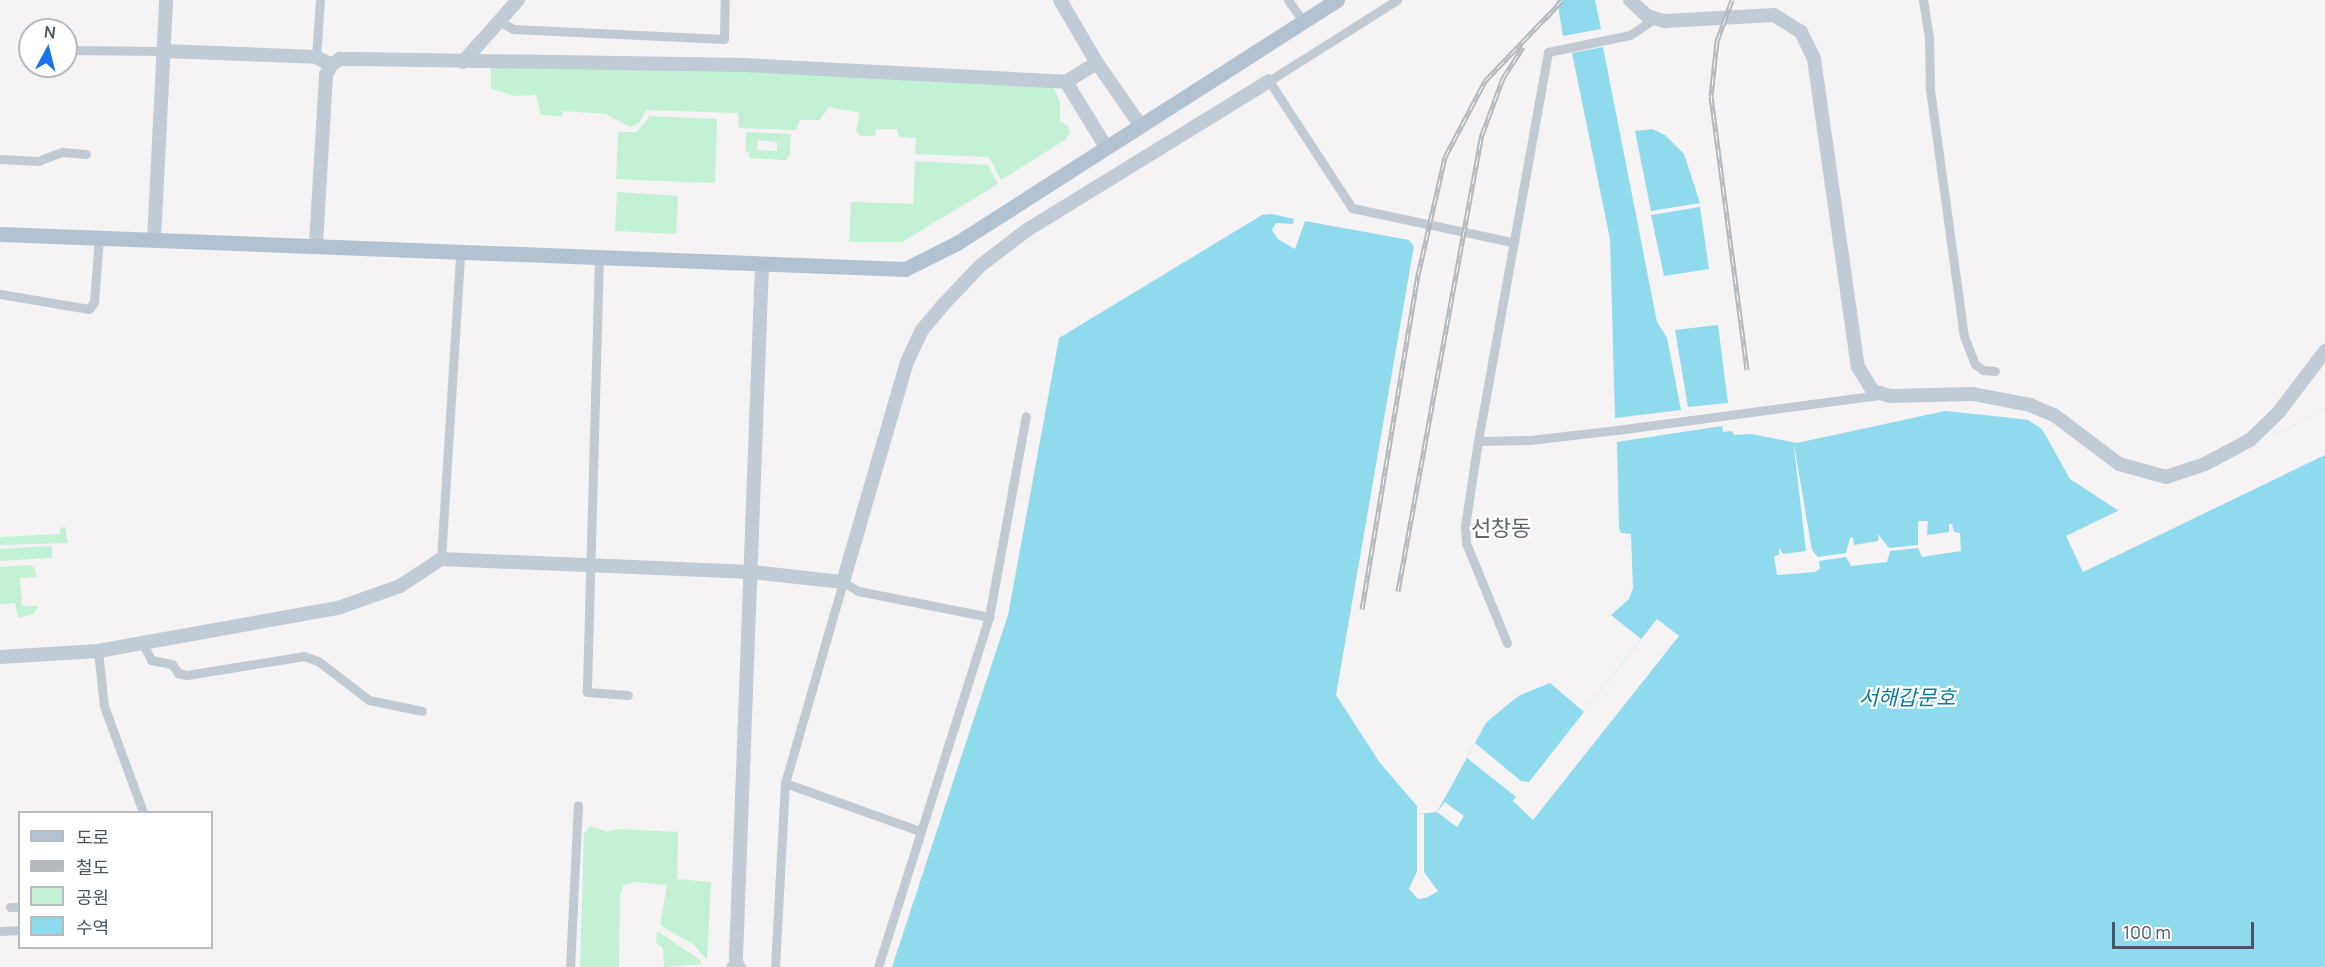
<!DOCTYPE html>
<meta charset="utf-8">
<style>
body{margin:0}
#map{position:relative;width:2325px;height:967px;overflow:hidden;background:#f5f3f3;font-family:Manrope,"Noto Sans KR",sans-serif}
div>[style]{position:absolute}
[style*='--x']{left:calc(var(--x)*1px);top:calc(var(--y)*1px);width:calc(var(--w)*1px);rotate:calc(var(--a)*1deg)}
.green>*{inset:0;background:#c3f1d5}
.water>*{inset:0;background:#90daee}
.pier>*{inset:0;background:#f5f3f3}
.street>*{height:9px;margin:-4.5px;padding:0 4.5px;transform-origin:4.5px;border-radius:4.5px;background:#c1cad2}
.secondary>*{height:14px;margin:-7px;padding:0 7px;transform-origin:7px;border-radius:7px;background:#c1cbd6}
.primary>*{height:15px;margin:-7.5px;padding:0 7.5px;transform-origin:7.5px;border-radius:7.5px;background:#b3c2d1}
.rail>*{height:5px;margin-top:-2.5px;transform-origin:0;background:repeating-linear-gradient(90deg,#fff 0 9px,#b5b8bd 0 18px);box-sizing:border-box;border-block:2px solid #b5b8bd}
span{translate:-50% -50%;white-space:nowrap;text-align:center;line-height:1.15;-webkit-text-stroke:4.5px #fff;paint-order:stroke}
.water-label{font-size:21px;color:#0c7c9b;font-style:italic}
.quarter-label{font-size:22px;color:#5f6368}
.legend{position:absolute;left:18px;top:811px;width:195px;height:138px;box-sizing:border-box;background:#fff;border:2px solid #b7bbc0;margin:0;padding:8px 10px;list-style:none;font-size:18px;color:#4a5661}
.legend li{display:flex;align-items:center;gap:12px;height:30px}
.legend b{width:30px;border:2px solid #b7bbc0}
.north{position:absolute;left:18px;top:18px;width:60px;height:60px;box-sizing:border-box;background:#fff;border:2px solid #b7bbc0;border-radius:50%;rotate:7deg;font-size:16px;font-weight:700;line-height:24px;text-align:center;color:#4a5661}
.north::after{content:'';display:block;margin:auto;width:21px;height:27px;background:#1a73e8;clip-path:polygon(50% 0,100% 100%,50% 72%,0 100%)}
.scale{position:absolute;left:2112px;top:922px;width:142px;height:27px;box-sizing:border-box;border:3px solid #4a5661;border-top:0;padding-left:8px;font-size:18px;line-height:21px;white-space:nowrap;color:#4a5661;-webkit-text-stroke:4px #fff;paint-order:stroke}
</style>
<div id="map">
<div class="green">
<div style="clip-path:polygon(491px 66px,744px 69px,1052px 84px,1060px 102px,1060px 121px,1068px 126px,1070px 132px,1065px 140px,1001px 180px,989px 157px,915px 154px,916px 138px,899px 137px,897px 129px,876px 129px,875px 136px,860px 136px,856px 131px,860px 113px,829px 107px,819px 120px,800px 120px,796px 130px,739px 128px,738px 113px,646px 110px,639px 123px,630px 127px,606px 114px,563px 111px,562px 116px,541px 115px,536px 95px,516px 96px,491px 89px)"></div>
<div style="clip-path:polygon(650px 116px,717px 119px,715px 183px,616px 179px,618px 132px,637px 132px)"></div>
<div style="clip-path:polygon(evenodd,746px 132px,791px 134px,790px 154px,786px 160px,749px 158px,749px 152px,745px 152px,746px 132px,758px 140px,777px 142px,777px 151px,757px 150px,758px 140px)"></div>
<div style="clip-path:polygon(915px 161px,988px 165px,998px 184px,902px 242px,849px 242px,851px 202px,913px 204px)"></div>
<div style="clip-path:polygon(617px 192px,678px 196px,676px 234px,615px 231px)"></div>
<div style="clip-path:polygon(65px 527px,68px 543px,0 545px,0 537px,60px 534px,60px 528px)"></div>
<div style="clip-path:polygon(52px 546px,52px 558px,0 561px,0 549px)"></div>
<div style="clip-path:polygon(29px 565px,34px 567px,37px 577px,20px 578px,22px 606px,38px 606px,34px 614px,18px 618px,15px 603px,0 604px,0 567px)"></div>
<div style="clip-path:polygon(590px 826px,607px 832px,619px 829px,678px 832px,677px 879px,711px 882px,707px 960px,694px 945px,660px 925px,667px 885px,635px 882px,623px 885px,620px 896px,619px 967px,580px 967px,584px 833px)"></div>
<div style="clip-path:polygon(657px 931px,699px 959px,702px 964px,664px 967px,663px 948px,656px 943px)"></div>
</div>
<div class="water">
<div style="clip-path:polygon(1557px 0,1595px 0,1601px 29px,1563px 36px)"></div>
<div style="clip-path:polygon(1603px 47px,1657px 322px,1667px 338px,1681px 410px,1615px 418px,1610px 239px,1572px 53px)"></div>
<div style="clip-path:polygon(1652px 129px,1665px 135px,1684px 154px,1700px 203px,1651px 211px,1635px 131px)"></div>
<div style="clip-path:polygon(1700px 207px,1709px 269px,1664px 276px,1651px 215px)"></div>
<div style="clip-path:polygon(1272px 214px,1294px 219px,1293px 224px,1276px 223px,1272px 230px,1278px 239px,1295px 249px,1305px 221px,1409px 240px,1414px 246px,1336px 695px,1380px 763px,1417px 806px,1417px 814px,1437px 812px,1486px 723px,1501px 710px,1520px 695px,1550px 683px,1584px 712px,1641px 639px,1611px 615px,1629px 599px,1633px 588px,1631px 534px,1621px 533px,1619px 528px,1617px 442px,1722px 426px,1723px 432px,1732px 431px,1734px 435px,1751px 434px,1797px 443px,1945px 411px,2013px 418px,2028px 420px,2042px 429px,2070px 479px,2119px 511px,2325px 410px,2325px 967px,892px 967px,1008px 615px,1059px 338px,1262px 215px)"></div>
<div style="clip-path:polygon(1718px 325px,1728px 403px,1688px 407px,1675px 330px)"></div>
</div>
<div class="pier">
<div style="clip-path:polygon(2325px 410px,2325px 455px,2083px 572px,2066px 536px)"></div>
<div style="clip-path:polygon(1793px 439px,1812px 550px,1818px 557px,1846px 553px,1850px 538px,1853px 537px,1854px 545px,1878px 541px,1878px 534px,1889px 548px,1918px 545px,1918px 521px,1928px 521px,1927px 535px,1949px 532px,1949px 524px,1952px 524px,1954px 532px,1960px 533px,1961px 551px,1922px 557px,1918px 548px,1890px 551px,1887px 562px,1851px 566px,1846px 557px,1819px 561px,1820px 569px,1815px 572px,1777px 575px,1774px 556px,1779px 555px,1779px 547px,1783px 554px,1806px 551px)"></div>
<div style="clip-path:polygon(1657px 619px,1679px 636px,1533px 820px,1513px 801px,1516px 797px,1467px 758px,1475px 743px,1521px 781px,1529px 782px)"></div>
<div style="clip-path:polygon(1445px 802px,1464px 816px,1457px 827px,1437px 812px)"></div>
<div style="clip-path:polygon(1417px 814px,1424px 814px,1424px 872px,1438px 891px,1426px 898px,1418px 899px,1409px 889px,1417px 871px)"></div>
</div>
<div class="street">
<div style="--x:1288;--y:0;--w:26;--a:54"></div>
<div style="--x:1397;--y:0;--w:151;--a:147.7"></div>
<div style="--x:1269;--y:81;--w:152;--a:56.8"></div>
<div style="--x:1352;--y:208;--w:164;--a:12"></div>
<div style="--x:1923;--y:0;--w:39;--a:81"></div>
<div style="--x:1929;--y:39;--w:50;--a:88.9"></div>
<div style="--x:1930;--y:89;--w:249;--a:82.2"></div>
<div style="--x:1964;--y:336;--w:30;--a:69"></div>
<div style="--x:1975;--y:364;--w:10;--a:37"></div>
<div style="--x:1983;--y:370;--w:12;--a:5"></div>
<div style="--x:497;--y:20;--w:18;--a:29"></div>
<div style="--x:513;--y:29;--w:211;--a:2.7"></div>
<div style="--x:724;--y:39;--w:39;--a:-89"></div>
<div style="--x:66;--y:50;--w:97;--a:0.6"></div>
<div style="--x:316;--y:57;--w:57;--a:-86"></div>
<div style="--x:0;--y:159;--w:38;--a:3"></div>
<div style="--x:38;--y:161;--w:26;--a:-21"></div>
<div style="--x:62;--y:152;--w:24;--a:5"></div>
<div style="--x:599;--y:257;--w:435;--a:91.6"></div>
<div style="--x:587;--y:692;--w:41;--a:4.2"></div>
<div style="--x:0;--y:294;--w:90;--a:9.6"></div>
<div style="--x:89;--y:309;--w:9;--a:-54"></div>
<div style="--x:94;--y:302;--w:64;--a:-85.5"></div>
<div style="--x:1478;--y:441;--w:395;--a:-79.8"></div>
<div style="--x:1548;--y:52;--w:84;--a:-11.7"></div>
<div style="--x:1630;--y:35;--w:29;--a:-34"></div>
<div style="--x:441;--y:559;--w:307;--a:-86.4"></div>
<div style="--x:1507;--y:643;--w:108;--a:-112.3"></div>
<div style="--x:1466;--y:543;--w:17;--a:-93"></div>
<div style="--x:1465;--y:526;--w:86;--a:-81.3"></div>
<div style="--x:1478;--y:441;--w:52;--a:-1.1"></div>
<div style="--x:1530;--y:440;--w:88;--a:-6.6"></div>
<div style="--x:1617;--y:430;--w:266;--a:-7.6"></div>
<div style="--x:143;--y:644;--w:18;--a:63"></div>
<div style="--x:151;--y:660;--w:21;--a:11"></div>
<div style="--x:172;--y:664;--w:11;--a:56"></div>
<div style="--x:178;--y:673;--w:9;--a:13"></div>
<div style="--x:187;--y:675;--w:119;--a:-9.2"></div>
<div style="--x:304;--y:656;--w:15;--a:20"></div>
<div style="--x:318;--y:661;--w:64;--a:37.4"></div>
<div style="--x:369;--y:700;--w:54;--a:11.7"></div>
<div style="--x:98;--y:651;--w:55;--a:83.8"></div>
<div style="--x:104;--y:706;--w:113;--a:69.8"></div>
<div style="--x:785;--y:783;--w:143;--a:19.6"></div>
<div style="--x:10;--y:907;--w:10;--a:0"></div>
<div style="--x:0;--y:931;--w:20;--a:-3"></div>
<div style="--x:570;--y:967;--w:162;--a:-87.2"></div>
<div style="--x:730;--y:967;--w:12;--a:-59"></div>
<div style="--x:736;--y:957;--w:11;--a:63"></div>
<div style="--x:775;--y:967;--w:184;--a:-86.9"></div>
<div style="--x:785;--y:783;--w:209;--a:-73.9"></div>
<div style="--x:843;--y:582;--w:17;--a:31"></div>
<div style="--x:858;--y:591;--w:134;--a:11.2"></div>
<div style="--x:878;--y:967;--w:367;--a:-72.4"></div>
<div style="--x:989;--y:617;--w:204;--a:-79.6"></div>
</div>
<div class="secondary">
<div style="--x:1060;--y:0;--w:73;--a:59.6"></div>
<div style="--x:1630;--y:0;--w:23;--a:43"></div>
<div style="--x:1647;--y:16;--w:19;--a:16"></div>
<div style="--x:1665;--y:21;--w:109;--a:-3.2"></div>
<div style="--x:1774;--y:15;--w:32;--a:32"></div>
<div style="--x:1801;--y:32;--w:30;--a:64"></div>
<div style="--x:1814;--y:59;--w:311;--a:81.9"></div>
<div style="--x:1858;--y:367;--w:28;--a:58"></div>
<div style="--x:1873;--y:391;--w:18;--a:16"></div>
<div style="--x:1890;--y:396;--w:83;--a:-1.4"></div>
<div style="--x:1973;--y:394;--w:58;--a:10.9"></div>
<div style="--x:2030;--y:405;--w:26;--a:23"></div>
<div style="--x:2054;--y:415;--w:81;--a:37"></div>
<div style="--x:2119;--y:464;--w:49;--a:15.5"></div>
<div style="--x:2166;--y:477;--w:41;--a:-18.4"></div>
<div style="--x:2205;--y:464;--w:51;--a:-28.1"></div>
<div style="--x:2250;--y:440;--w:39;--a:-44"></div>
<div style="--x:2278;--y:413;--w:78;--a:-52.8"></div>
<div style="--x:163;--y:51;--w:153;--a:2.2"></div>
<div style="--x:316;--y:57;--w:17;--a:28"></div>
<div style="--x:331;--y:65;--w:11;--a:-34"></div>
<div style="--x:340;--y:59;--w:17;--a:0"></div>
<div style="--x:357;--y:59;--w:388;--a:0.9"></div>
<div style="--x:745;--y:65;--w:321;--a:3"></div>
<div style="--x:463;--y:62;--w:83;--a:-48.4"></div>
<div style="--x:1106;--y:147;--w:76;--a:-121.6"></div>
<div style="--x:1066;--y:82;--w:36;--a:-32"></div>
<div style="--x:1097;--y:63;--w:77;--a:55.1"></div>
<div style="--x:154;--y:240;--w:240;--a:-87.1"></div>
<div style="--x:316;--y:244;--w:169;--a:-86.6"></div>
<div style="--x:326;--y:75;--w:11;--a:-63"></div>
<div style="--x:0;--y:657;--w:98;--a:-3.5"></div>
<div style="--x:98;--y:651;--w:244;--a:-10.2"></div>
<div style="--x:338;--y:608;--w:66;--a:-19.5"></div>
<div style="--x:400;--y:586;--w:49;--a:-33.4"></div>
<div style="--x:441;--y:559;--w:311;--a:2.4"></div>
<div style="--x:752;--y:572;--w:92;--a:6.3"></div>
<div style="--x:843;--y:582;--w:229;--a:-73.8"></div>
<div style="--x:907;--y:362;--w:35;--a:-65"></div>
<div style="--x:922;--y:330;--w:34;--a:-50"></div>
<div style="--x:944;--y:304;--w:52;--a:-46.5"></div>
<div style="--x:980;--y:266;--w:59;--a:-37.5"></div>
<div style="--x:1027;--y:230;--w:284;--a:-31.6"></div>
<div style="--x:736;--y:957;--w:691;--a:-87.85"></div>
</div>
<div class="primary">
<div style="--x:0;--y:234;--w:906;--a:2.21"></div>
<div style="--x:905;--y:269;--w:58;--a:-26.6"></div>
<div style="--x:957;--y:243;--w:451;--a:-32.6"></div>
</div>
<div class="rail">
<div style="--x:1732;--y:0;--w:44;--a:110.1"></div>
<div style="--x:1717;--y:41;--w:55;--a:96.2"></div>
<div style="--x:1711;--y:96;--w:276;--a:82.5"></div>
<div style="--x:1545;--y:19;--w:25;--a:-48"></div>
<div style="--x:1398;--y:591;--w:464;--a:-79.6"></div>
<div style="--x:1482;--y:135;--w:61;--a:-69.8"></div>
<div style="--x:1503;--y:78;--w:37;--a:-57"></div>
<div style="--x:1362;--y:609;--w:339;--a:-80.5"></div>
<div style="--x:1418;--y:275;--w:121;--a:-77.1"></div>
<div style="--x:1445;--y:157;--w:86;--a:-62.2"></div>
<div style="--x:1485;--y:81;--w:93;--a:-46.3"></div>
</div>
<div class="water-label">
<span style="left:1907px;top:697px">서해갑문호</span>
</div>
<div class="quarter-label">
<span style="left:1501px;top:529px">선창동</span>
</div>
<ul class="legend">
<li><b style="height:8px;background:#b3c2d1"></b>도로</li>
<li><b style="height:8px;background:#b5b8bd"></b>철도</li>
<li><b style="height:16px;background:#c3f1d5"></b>공원</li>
<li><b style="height:16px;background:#90daee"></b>수역</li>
</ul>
<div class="north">N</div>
<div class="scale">100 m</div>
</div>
